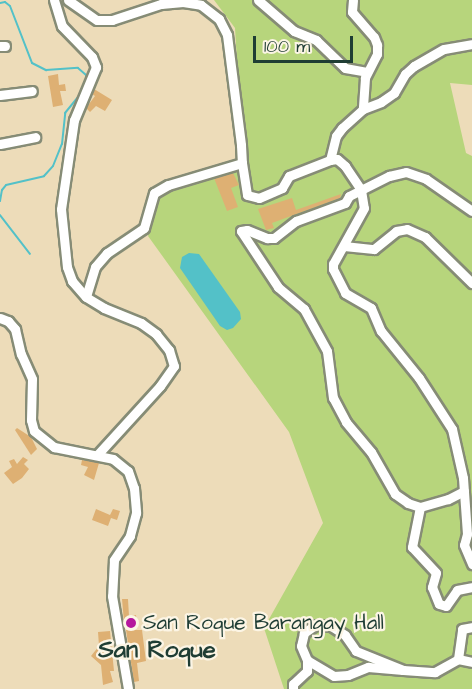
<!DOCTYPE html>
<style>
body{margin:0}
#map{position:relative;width:472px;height:689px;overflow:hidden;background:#eddcb9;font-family:"Architects Daughter",sans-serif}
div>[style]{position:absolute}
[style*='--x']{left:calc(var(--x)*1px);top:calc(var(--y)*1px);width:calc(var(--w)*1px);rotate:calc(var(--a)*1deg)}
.green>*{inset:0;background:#b7d57c}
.water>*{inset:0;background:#53c1c8}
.stream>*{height:2px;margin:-1px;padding:0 1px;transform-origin:1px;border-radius:1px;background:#53c1c8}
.building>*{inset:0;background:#deb073}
.roads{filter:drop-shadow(2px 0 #868c76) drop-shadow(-2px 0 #868c76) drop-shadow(0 2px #868c76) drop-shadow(0 -2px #868c76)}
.minor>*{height:9px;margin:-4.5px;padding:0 4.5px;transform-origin:4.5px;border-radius:4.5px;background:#fff}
.dots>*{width:16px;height:16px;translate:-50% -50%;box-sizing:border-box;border:3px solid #fcf5e5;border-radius:50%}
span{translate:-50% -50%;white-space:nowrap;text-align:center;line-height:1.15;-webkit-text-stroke:4.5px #fcf5e5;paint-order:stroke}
.poi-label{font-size:21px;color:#1f3d34}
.left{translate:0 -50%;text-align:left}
.quarter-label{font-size:24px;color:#1f3d34;font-weight:700}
.scale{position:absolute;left:253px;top:36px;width:100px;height:27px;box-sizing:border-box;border:3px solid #1f3d34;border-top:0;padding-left:8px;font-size:18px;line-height:21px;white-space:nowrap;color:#1f3d34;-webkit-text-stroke:4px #fcf5e5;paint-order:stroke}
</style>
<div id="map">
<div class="green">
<div style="clip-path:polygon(214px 0,472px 0,472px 85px,450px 83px,466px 153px,472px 156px,472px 689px,284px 689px,264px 628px,323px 523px,289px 432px,148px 236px,161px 191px,243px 164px,235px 28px)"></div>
</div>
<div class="water">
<div style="clip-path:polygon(189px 253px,199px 254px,240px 312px,241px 319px,233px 328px,227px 330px,220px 326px,180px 268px,182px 257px)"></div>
</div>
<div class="stream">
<div style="--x:0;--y:3;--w:5;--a:-11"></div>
<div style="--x:5;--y:2;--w:6;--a:39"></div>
<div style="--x:10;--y:6;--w:61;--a:68.9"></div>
<div style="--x:32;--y:63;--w:16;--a:27"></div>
<div style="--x:46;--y:70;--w:32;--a:-4"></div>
<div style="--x:78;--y:68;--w:11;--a:41"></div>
<div style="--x:86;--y:75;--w:5;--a:90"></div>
<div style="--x:0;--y:201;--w:11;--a:-80"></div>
<div style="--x:2;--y:190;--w:6;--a:-51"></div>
<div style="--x:6;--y:185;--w:39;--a:-13"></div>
<div style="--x:44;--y:176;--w:13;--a:-48"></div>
<div style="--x:53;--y:166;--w:24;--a:-68"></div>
<div style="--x:62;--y:144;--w:31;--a:-84"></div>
<div style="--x:65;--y:113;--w:26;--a:-51"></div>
<div style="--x:0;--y:215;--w:49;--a:52.4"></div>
</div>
<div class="building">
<div style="clip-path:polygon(58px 74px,59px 85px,65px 84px,66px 91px,60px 91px,63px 105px,53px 107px,48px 76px)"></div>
<div style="clip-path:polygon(94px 89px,112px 100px,105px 111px,96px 106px,90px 112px,86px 108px,95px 96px,92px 94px)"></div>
<div style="clip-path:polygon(233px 173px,239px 185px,231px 188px,238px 207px,227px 211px,214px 178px)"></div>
<div style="clip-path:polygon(341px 194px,340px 198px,272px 223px,274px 228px,266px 230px,258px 209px,292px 198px,296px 210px)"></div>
<div style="clip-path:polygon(17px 428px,31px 437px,37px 449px,31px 455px,15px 430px)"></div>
<div style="clip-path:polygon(23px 457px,28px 460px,24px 464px,29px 469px,22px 478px,13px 484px,4px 473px,12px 467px,9px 461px,14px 459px,17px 464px)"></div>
<div style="clip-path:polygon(82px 460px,99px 463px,94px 480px,84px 475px,88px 467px,81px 465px)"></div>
<div style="clip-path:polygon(96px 509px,110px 515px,113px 509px,120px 511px,117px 520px,111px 518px,108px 526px,92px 520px)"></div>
<div style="clip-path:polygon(122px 599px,128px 599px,129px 616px,136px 615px,137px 623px,124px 622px)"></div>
<div style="clip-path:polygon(126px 630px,142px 630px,146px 661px,137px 663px,139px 681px,134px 682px)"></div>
<div style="clip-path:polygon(110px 631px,114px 671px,110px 671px,113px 682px,103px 685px,101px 665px,91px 656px,99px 646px,98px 632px)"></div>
</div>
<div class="roads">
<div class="minor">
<div style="--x:54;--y:0;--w:27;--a:73"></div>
<div style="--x:62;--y:26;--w:43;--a:45.9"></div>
<div style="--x:92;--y:57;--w:11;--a:68"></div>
<div style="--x:96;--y:67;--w:57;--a:112.5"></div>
<div style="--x:74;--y:120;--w:90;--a:98.3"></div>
<div style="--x:61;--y:209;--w:58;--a:84.1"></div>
<div style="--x:67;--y:267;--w:15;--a:70"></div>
<div style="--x:72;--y:281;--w:21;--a:49"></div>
<div style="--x:86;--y:297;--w:21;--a:31"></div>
<div style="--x:104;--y:308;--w:40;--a:22"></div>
<div style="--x:141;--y:323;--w:19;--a:36"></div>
<div style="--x:156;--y:334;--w:21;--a:51"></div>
<div style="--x:169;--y:350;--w:17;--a:73"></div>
<div style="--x:174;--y:366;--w:24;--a:125"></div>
<div style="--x:160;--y:386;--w:93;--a:132.4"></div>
<div style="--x:68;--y:0;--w:35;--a:35"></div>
<div style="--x:97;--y:20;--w:15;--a:0"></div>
<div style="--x:112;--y:20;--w:52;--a:-18.1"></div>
<div style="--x:161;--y:4;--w:22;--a:-5"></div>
<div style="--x:183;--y:2;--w:18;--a:9"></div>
<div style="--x:201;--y:5;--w:23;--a:38"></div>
<div style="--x:219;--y:19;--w:18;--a:63"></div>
<div style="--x:227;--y:35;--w:111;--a:82.7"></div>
<div style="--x:241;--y:145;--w:18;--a:87"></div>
<div style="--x:242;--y:163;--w:77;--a:163.4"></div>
<div style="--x:168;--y:185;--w:16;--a:150"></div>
<div style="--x:154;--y:193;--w:36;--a:106"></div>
<div style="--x:144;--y:228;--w:45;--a:146"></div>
<div style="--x:107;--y:253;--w:18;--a:131"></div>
<div style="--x:95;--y:267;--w:31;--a:107"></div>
<div style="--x:258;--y:0;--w:48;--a:40.7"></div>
<div style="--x:294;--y:31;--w:24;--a:22"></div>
<div style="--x:316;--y:40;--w:40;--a:44"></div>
<div style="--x:345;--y:68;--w:22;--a:10"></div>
<div style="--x:353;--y:0;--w:12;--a:95"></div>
<div style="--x:352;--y:12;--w:33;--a:49"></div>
<div style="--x:374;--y:37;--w:9;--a:69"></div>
<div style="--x:377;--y:45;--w:9;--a:90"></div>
<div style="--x:377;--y:54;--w:27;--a:117"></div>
<div style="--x:365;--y:78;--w:31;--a:94"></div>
<div style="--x:0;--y:46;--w:5;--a:0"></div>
<div style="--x:0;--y:95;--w:32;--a:-7"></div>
<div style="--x:0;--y:144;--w:36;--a:-11"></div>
<div style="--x:330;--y:160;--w:25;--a:-76"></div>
<div style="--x:336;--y:136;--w:10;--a:-53"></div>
<div style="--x:342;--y:128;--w:28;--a:-42"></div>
<div style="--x:363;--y:109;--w:19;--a:-21"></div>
<div style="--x:381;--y:102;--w:16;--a:-35"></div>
<div style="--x:394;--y:93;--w:22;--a:-60"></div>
<div style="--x:405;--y:74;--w:12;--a:-42"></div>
<div style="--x:414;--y:66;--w:34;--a:-30"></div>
<div style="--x:444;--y:49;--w:28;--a:-10"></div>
<div style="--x:242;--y:163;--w:32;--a:81"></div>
<div style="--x:247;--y:195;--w:12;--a:14"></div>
<div style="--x:259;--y:198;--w:25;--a:-23"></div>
<div style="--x:282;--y:188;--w:14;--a:-60"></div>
<div style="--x:289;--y:176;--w:44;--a:-21.3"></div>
<div style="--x:330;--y:160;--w:7;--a:-8"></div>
<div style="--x:337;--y:159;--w:11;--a:41"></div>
<div style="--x:345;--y:166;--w:29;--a:56"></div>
<div style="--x:361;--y:190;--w:18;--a:81"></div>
<div style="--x:364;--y:208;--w:64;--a:119"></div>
<div style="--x:333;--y:264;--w:5;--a:90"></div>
<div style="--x:333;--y:269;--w:27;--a:63"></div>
<div style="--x:345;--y:293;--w:30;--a:30"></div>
<div style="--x:371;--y:308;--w:25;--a:67"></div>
<div style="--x:381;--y:331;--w:60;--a:51"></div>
<div style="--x:419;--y:378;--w:61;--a:57.1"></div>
<div style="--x:452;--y:429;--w:50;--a:77.3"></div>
<div style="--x:463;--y:478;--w:56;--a:85.9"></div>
<div style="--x:467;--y:534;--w:11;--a:105"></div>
<div style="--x:464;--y:545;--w:21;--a:67"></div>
<div style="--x:344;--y:246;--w:30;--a:6"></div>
<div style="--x:374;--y:249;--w:28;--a:-39"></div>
<div style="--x:396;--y:231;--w:11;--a:-10"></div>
<div style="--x:407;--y:229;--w:20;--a:24"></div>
<div style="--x:425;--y:237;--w:66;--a:44.4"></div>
<div style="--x:0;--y:318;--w:9;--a:21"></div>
<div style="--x:8;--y:321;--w:11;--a:49"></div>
<div style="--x:15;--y:329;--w:26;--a:77"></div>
<div style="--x:21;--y:354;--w:27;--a:66"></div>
<div style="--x:32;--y:379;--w:41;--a:91.4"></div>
<div style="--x:31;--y:420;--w:11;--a:75"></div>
<div style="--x:34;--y:431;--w:26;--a:39"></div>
<div style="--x:54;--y:447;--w:60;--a:11.5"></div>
<div style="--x:113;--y:459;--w:19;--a:39"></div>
<div style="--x:128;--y:471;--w:18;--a:71"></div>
<div style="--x:134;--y:488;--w:25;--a:85"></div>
<div style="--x:136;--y:513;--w:24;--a:105"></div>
<div style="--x:130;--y:536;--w:29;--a:124"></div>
<div style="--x:114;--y:560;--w:36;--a:93"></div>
<div style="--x:112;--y:596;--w:94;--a:80.2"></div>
<div style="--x:464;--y:491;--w:18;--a:153"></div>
<div style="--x:448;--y:499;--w:29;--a:164"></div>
<div style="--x:420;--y:507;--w:41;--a:101.3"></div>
<div style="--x:412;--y:547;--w:35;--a:47"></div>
<div style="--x:436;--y:573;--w:15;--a:106"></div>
<div style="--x:432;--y:587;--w:18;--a:68"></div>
<div style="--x:439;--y:604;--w:7;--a:16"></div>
<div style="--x:446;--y:606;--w:19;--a:-55"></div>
<div style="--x:457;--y:590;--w:15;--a:-11"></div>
<div style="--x:420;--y:507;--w:13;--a:-162"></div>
<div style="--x:408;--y:503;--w:16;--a:-145"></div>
<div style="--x:395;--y:494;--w:48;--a:-119.7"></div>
<div style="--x:371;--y:452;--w:39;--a:-130"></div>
<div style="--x:346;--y:422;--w:27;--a:-118"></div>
<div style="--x:333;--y:398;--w:47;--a:-97.3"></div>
<div style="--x:327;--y:351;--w:48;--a:-118.7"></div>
<div style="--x:304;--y:309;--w:34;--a:-140"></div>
<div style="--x:278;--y:287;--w:67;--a:-123.5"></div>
<div style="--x:241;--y:231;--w:6;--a:-9"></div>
<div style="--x:247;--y:230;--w:22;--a:22"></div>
<div style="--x:267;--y:238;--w:7;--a:0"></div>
<div style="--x:274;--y:238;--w:28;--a:-38"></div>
<div style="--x:296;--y:221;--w:52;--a:-20.2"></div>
<div style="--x:345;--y:203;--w:8;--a:-60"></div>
<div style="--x:349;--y:196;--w:45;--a:-26.6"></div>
<div style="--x:389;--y:176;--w:17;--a:-13"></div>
<div style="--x:406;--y:172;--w:21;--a:19"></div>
<div style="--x:426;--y:179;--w:56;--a:34.8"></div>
<div style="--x:458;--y:659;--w:14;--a:12"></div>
<div style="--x:403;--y:670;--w:51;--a:-158"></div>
<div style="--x:356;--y:651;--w:19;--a:-125"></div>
<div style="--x:345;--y:635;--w:17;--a:-147"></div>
<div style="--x:331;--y:626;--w:16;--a:-176"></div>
<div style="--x:315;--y:625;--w:14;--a:144"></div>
<div style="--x:304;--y:633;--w:13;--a:103"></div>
<div style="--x:301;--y:646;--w:15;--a:67"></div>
<div style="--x:307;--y:660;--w:31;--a:31"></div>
<div style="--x:334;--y:676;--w:14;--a:-4"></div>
<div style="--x:348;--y:675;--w:22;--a:-22"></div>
<div style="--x:368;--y:667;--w:35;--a:5"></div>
<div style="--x:403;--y:670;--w:32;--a:4"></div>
<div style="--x:435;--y:672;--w:26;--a:-29"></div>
<div style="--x:458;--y:659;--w:30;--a:-82"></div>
<div style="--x:462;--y:629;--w:10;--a:-11"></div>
<div style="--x:293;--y:689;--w:5;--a:-90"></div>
<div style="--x:293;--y:684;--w:19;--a:-43"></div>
<div style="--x:307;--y:671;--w:11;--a:-90"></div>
</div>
</div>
<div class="dots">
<div style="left:131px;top:623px;background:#b5179e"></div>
</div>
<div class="poi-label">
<span class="left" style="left:143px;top:623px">San Roque Barangay Hall</span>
</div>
<div class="quarter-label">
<span style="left:157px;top:651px">San Roque</span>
</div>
<div class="scale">100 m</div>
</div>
